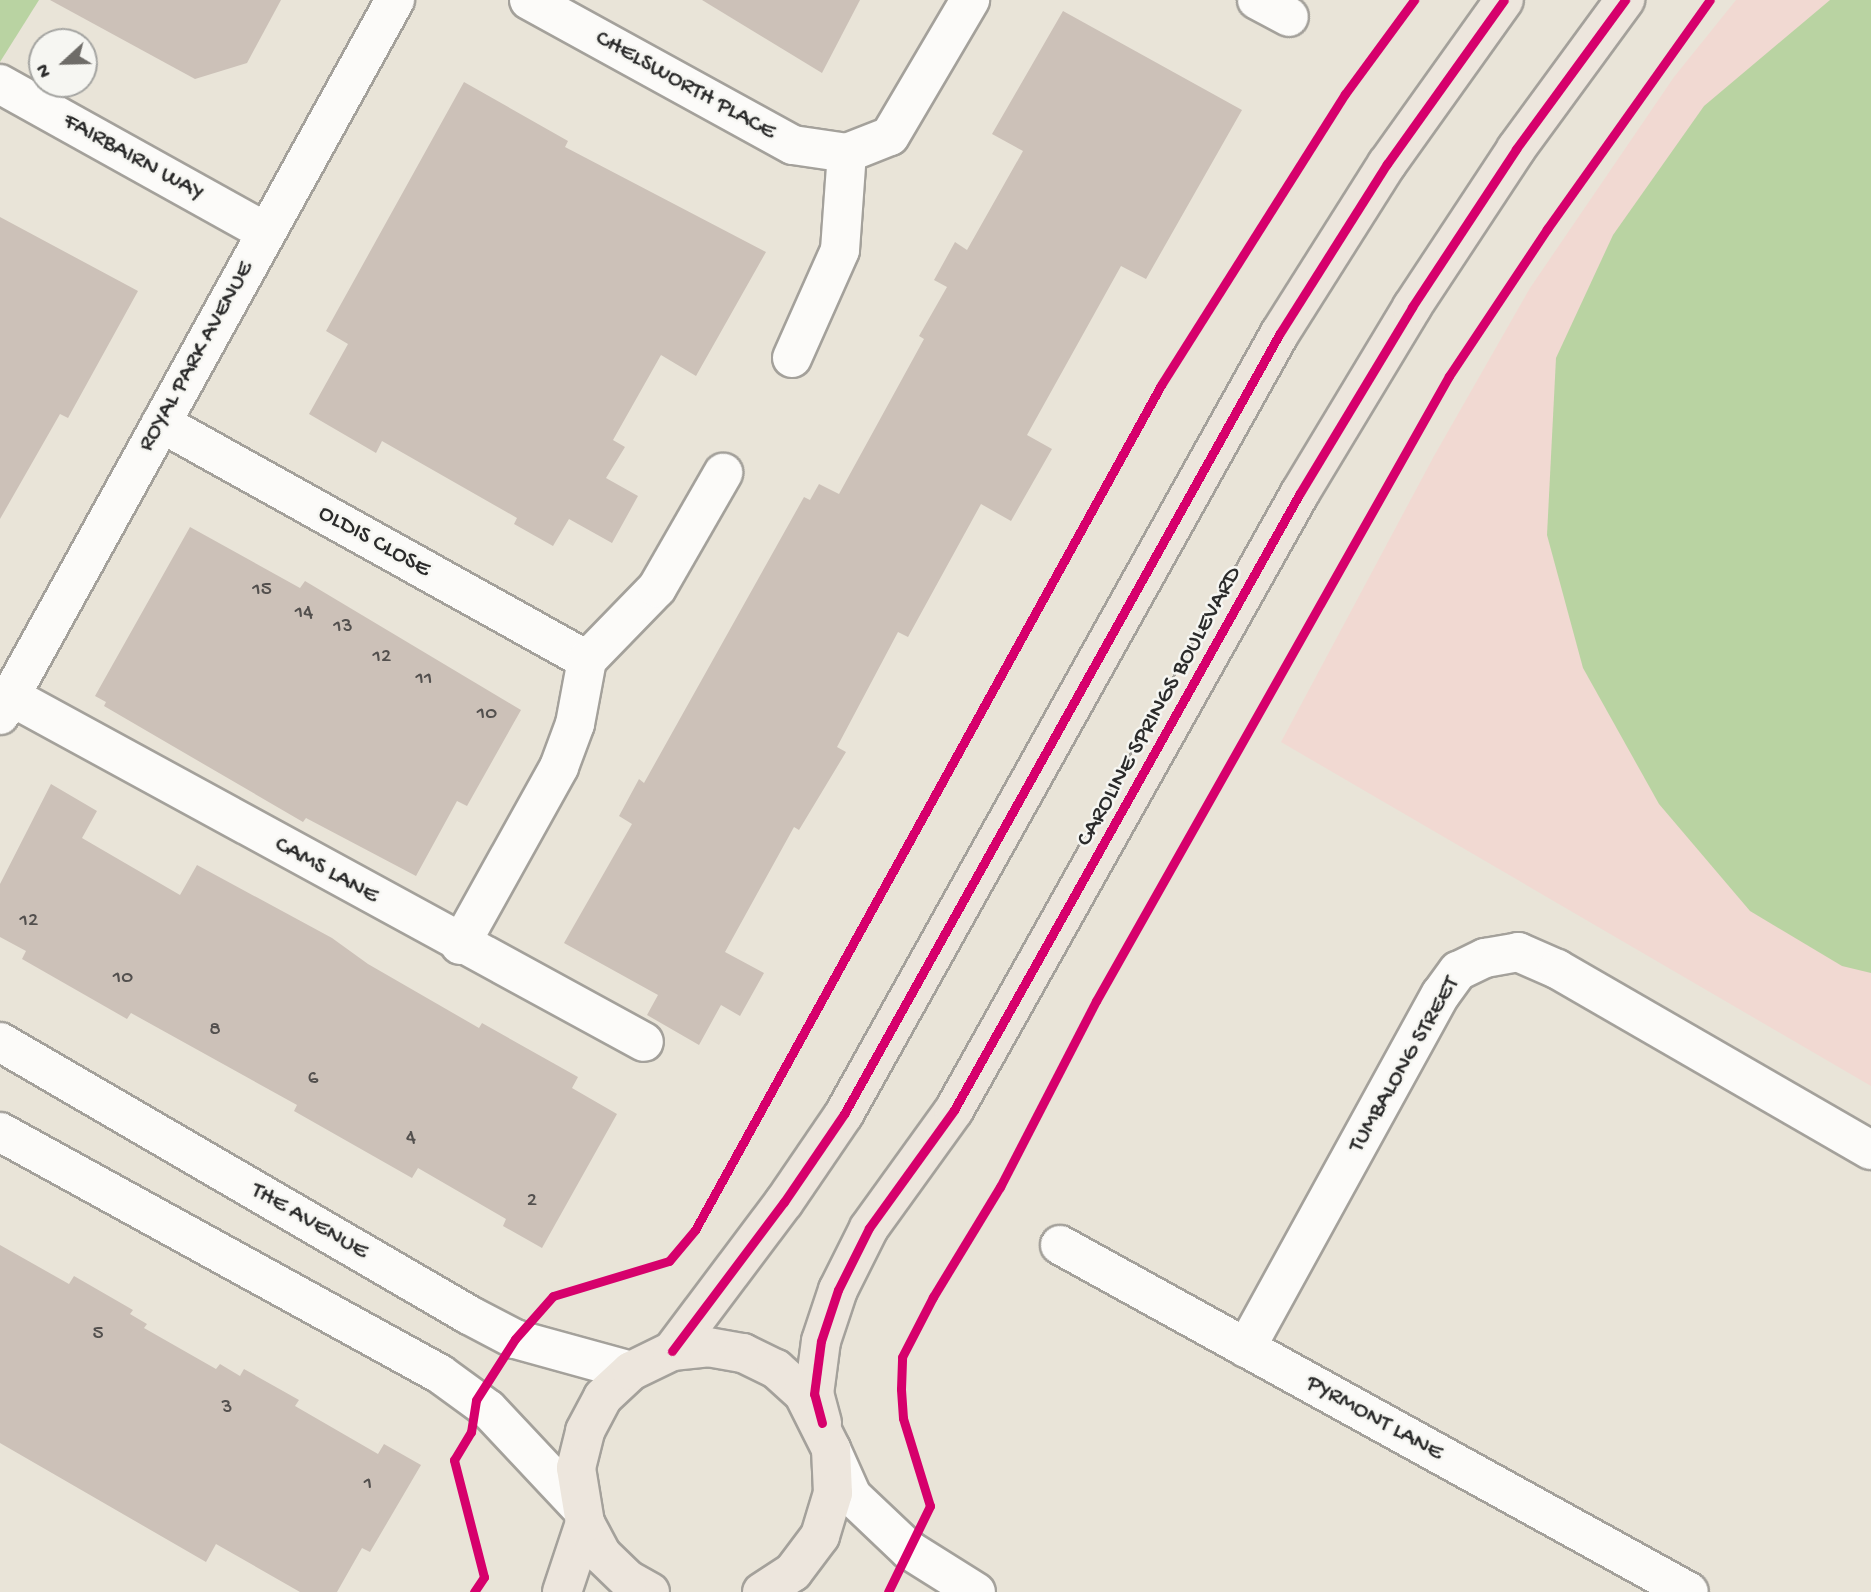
<!DOCTYPE html>
<style>
body{margin:0}
#map{position:relative;width:1871px;height:1592px;overflow:hidden;background:#e9e4d8;font-family:"Gochi Hand",sans-serif}
div>[style]{position:absolute}
[style*='--x']{left:calc(var(--x)*1px);top:calc(var(--y)*1px);width:calc(var(--w)*1px);rotate:calc(var(--a)*1deg)}
.built>*{inset:0;background:#f1d9d2}
.green>*{inset:0;background:#b9d3a2}
.building>*{inset:0;background:#ccc1b8}
.roads{filter:drop-shadow(2px 0 #a4a19b) drop-shadow(-2px 0 #a4a19b) drop-shadow(0 2px #a4a19b) drop-shadow(0 -2px #a4a19b)}
.minor>*{height:38px;margin:-19px;padding:0 19px;transform-origin:19px;border-radius:19px;background:#fcfbf9}
.major>*{height:38px;margin:-19px;padding:0 19px;transform-origin:19px;border-radius:19px;background:#ede6dd}
.cycleway>*{height:9px;margin:-4.5px;padding:0 4.5px;transform-origin:4.5px;border-radius:4.5px;background:#d6006c}
span{translate:-50% -50%;white-space:nowrap;text-align:center;line-height:1.15;-webkit-text-stroke:5px #f6f6f2;paint-order:stroke}
.number-label{font-size:21px;color:#53504e}
.number-label span{-webkit-text-stroke-width:0}
.street-label{font-size:24px;color:#2b2b2b}
.north{position:absolute;left:28px;top:28px;width:70px;height:70px;box-sizing:border-box;background:#f6f6f2;border:2px solid #a5a5a2;border-radius:50%;rotate:248deg;font-size:19px;font-weight:700;line-height:28px;text-align:center;color:#2b2b2b}
.north::after{content:'';display:block;margin:auto;width:24px;height:32px;background:#6e6c68;clip-path:polygon(50% 0,100% 100%,50% 72%,0 100%)}
</style>
<div id="map">
<div class="built">
<div style="clip-path:polygon(1736px 0,1871px 0,1871px 1086px,1281px 742px,1434px 456px,1530px 288px,1674px 77px)"></div>
</div>
<div class="green">
<div style="clip-path:polygon(0 0,39px 0,0 62px)"></div>
<div style="clip-path:polygon(1830px 0,1871px 0,1871px 973px,1842px 966px,1750px 911px,1659px 804px,1583px 668px,1547px 535px,1556px 358px,1613px 235px,1704px 106px)"></div>
</div>
<div class="building">
<div style="clip-path:polygon(50px 0,281px 0,247px 63px,195px 79px)"></div>
<div style="clip-path:polygon(702px 0,860px 0,822px 73px)"></div>
<div style="clip-path:polygon(1063px 11px,1242px 110px,1146px 279px,1121px 266px,1027px 435px,1052px 449px,1011px 521px,981px 504px,908px 637px,898px 632px,837px 747px,846px 752px,799px 830px,794px 827px,725px 952px,764px 973px,740px 1016px,721px 1005px,699px 1045px,647px 1015px,658px 995px,564px 943px,632px 824px,619px 816px,639px 779px,644px 783px,804px 497px,810px 500px,819px 484px,839px 494px,924px 339px,919px 336px,947px 287px,934px 280px,955px 242px,967px 250px,1023px 151px,992px 134px)"></div>
<div style="clip-path:polygon(464px 82px,568px 141px,565px 147px,766px 252px,696px 376px,661px 355px,613px 440px,625px 447px,606px 478px,638px 496px,612px 543px,569px 519px,553px 546px,514px 524px,517px 518px,382px 441px,376px 453px,309px 414px,348px 344px,326px 331px)"></div>
<div style="clip-path:polygon(0 217px,138px 291px,68px 418px,60px 414px,0 519px)"></div>
<div style="clip-path:polygon(190px 527px,300px 588px,305px 581px,521px 710px,467px 806px,457px 801px,416px 876px,306px 818px,303px 822px,104px 706px,106px 702px,95px 696px)"></div>
<div style="clip-path:polygon(51px 784px,97px 811px,82px 838px,180px 895px,197px 865px,332px 938px,368px 964px,479px 1028px,482px 1023px,578px 1077px,572px 1088px,617px 1114px,542px 1248px,503px 1226px,506px 1219px,418px 1168px,412px 1178px,294px 1111px,297px 1105px,131px 1013px,127px 1019px,22px 959px,26px 951px,0 937px,0 884px)"></div>
<div style="clip-path:polygon(0 1245px,69px 1284px,74px 1276px,133px 1310px,130px 1314px,147px 1324px,144px 1328px,216px 1369px,220px 1364px,240px 1376px,244px 1369px,299px 1400px,295px 1406px,378px 1454px,384px 1444px,421px 1465px,370px 1552px,362px 1548px,337px 1592px,300px 1592px,216px 1544px,206px 1562px,0 1443px)"></div>
</div>
<div class="roads">
<div class="minor">
<div style="--x:529;--y:0;--w:301;--a:28.8"></div>
<div style="--x:793;--y:145;--w:55;--a:8.4"></div>
<div style="--x:847;--y:153;--w:46;--a:-21.6"></div>
<div style="--x:890;--y:136;--w:158;--a:-59.5"></div>
<div style="--x:1257;--y:0;--w:36;--a:28"></div>
<div style="--x:0;--y:84;--w:304;--a:29.1"></div>
<div style="--x:792;--y:358;--w:118;--a:-66"></div>
<div style="--x:840;--y:250;--w:97;--a:-85.9"></div>
<div style="--x:161;--y:423;--w:487;--a:29.1"></div>
<div style="--x:10;--y:696;--w:722;--a:28.62"></div>
<div style="--x:0;--y:715;--w:817;--a:-61.08"></div>
<div style="--x:460;--y:945;--w:204;--a:-60.9"></div>
<div style="--x:559;--y:767;--w:46;--a:-69.6"></div>
<div style="--x:575;--y:724;--w:65;--a:-79.4"></div>
<div style="--x:587;--y:660;--w:100;--a:-45.8"></div>
<div style="--x:657;--y:588;--w:133;--a:-60.1"></div>
<div style="--x:0;--y:1042;--w:543;--a:30.2"></div>
<div style="--x:469;--y:1315;--w:52;--a:27.6"></div>
<div style="--x:515;--y:1339;--w:120;--a:15.4"></div>
<div style="--x:0;--y:1132;--w:502;--a:28.81"></div>
<div style="--x:440;--y:1374;--w:59;--a:36.1"></div>
<div style="--x:488;--y:1409;--w:133;--a:46.8"></div>
<div style="--x:1060;--y:1245;--w:718;--a:28.88"></div>
<div style="--x:1246;--y:1348;--w:404;--a:-61.2"></div>
<div style="--x:1441;--y:994;--w:29;--a:-54"></div>
<div style="--x:1458;--y:971;--w:30;--a:-26"></div>
<div style="--x:1485;--y:958;--w:34;--a:-10"></div>
<div style="--x:1518;--y:952;--w:43;--a:23.6"></div>
<div style="--x:1557;--y:969;--w:362;--a:30"></div>
<div style="--x:831;--y:1449;--w:51;--a:65.9"></div>
<div style="--x:852;--y:1496;--w:79;--a:43.5"></div>
<div style="--x:909;--y:1550;--w:79;--a:32.1"></div>
</div>
<div class="major">
<div style="--x:672;--y:1351;--w:186;--a:-53.1"></div>
<div style="--x:784;--y:1202;--w:107;--a:-55.7"></div>
<div style="--x:844;--y:1114;--w:894;--a:-60.83"></div>
<div style="--x:1280;--y:333;--w:200;--a:-57.7"></div>
<div style="--x:1387;--y:164;--w:201;--a:-54.5"></div>
<div style="--x:822;--y:1423;--w:30;--a:-105"></div>
<div style="--x:814;--y:1394;--w:53;--a:-82.5"></div>
<div style="--x:821;--y:1341;--w:54;--a:-71.6"></div>
<div style="--x:838;--y:1290;--w:69;--a:-63.4"></div>
<div style="--x:869;--y:1228;--w:145;--a:-54.2"></div>
<div style="--x:954;--y:1110;--w:707;--a:-60.72"></div>
<div style="--x:1300;--y:493;--w:217;--a:-58.9"></div>
<div style="--x:1412;--y:307;--w:189;--a:-56.6"></div>
<div style="--x:1516;--y:149;--w:185;--a:-53.8"></div>
<div style="--x:562;--y:1592;--w:73;--a:-71.6"></div>
<div style="--x:650;--y:1592;--w:25;--a:-151"></div>
<div style="--x:628;--y:1580;--w:36;--a:-136"></div>
<div style="--x:602;--y:1555;--w:36;--a:-118"></div>
<div style="--x:585;--y:1523;--w:56;--a:-99.3"></div>
<div style="--x:576;--y:1468;--w:38;--a:-76"></div>
<div style="--x:585;--y:1431;--w:38;--a:-62"></div>
<div style="--x:603;--y:1397;--w:38;--a:-43"></div>
<div style="--x:631;--y:1371;--w:46;--a:-26"></div>
<div style="--x:672;--y:1351;--w:36;--a:-6"></div>
<div style="--x:708;--y:1347;--w:36;--a:10"></div>
<div style="--x:743;--y:1353;--w:37;--a:26"></div>
<div style="--x:776;--y:1369;--w:36;--a:42"></div>
<div style="--x:803;--y:1393;--w:63;--a:63.4"></div>
<div style="--x:831;--y:1449;--w:44;--a:87.4"></div>
<div style="--x:833;--y:1493;--w:45;--a:106.8"></div>
<div style="--x:820;--y:1536;--w:45;--a:126.9"></div>
<div style="--x:793;--y:1572;--w:37;--a:147"></div>
</div>
</div>
<div class="cycleway">
<div style="--x:672;--y:1351;--w:186;--a:-53.1"></div>
<div style="--x:784;--y:1202;--w:107;--a:-55.7"></div>
<div style="--x:844;--y:1114;--w:894;--a:-60.83"></div>
<div style="--x:1280;--y:333;--w:200;--a:-57.7"></div>
<div style="--x:1387;--y:164;--w:201;--a:-54.5"></div>
<div style="--x:822;--y:1423;--w:30;--a:-105"></div>
<div style="--x:814;--y:1394;--w:53;--a:-82.5"></div>
<div style="--x:821;--y:1341;--w:54;--a:-71.6"></div>
<div style="--x:838;--y:1290;--w:69;--a:-63.4"></div>
<div style="--x:869;--y:1228;--w:145;--a:-54.2"></div>
<div style="--x:954;--y:1110;--w:707;--a:-60.72"></div>
<div style="--x:1300;--y:493;--w:217;--a:-58.9"></div>
<div style="--x:1412;--y:307;--w:189;--a:-56.6"></div>
<div style="--x:1516;--y:149;--w:185;--a:-53.8"></div>
<div style="--x:474;--y:1592;--w:18;--a:-56"></div>
<div style="--x:484;--y:1577;--w:121;--a:-104.4"></div>
<div style="--x:454;--y:1460;--w:33;--a:-59"></div>
<div style="--x:471;--y:1432;--w:32;--a:-81"></div>
<div style="--x:476;--y:1400;--w:72;--a:-57.4"></div>
<div style="--x:515;--y:1339;--w:57;--a:-48.5"></div>
<div style="--x:553;--y:1296;--w:121;--a:-16.8"></div>
<div style="--x:669;--y:1261;--w:40;--a:-50"></div>
<div style="--x:695;--y:1230;--w:965;--a:-61.12"></div>
<div style="--x:1161;--y:385;--w:344;--a:-57.7"></div>
<div style="--x:1345;--y:94;--w:117;--a:-53.7"></div>
<div style="--x:888;--y:1592;--w:96;--a:-64"></div>
<div style="--x:930;--y:1506;--w:92;--a:-107.1"></div>
<div style="--x:903;--y:1418;--w:29;--a:-94"></div>
<div style="--x:901;--y:1389;--w:32;--a:-88"></div>
<div style="--x:902;--y:1357;--w:68;--a:-62.7"></div>
<div style="--x:933;--y:1297;--w:129;--a:-58.7"></div>
<div style="--x:1000;--y:1187;--w:209;--a:-62.7"></div>
<div style="--x:1096;--y:1001;--w:718;--a:-60.54"></div>
<div style="--x:1449;--y:376;--w:177;--a:-56.3"></div>
<div style="--x:1547;--y:229;--w:281;--a:-54.6"></div>
</div>
<div class="number-label">
<span style="left:262px;top:591px">15</span>
<span style="left:304px;top:614px">14</span>
<span style="left:343px;top:628px">13</span>
<span style="left:382px;top:658px">12</span>
<span style="left:424px;top:680px">11</span>
<span style="left:487px;top:715px">10</span>
<span style="left:29px;top:922px">12</span>
<span style="left:123px;top:979px">10</span>
<span style="left:215px;top:1031px">8</span>
<span style="left:313px;top:1080px">6</span>
<span style="left:411px;top:1139px">4</span>
<span style="left:532px;top:1202px">2</span>
<span style="left:98px;top:1335px">5</span>
<span style="left:227px;top:1409px">3</span>
<span style="left:368px;top:1485px">1</span>
</div>
<div class="street-label">
<span style="left:685px;top:86px;rotate:29deg">CHELSWORTH PLACE</span>
<span style="left:133px;top:158px;rotate:29deg">FAIRBAIRN WAY</span>
<span style="left:197px;top:357px;rotate:-61deg">ROYAL PARK AVENUE</span>
<span style="left:374px;top:542px;rotate:29deg">OLDIS CLOSE</span>
<span style="left:1160px;top:707px;rotate:-61deg">CAROLINE SPRINGS BOULEVARD</span>
<span style="left:326px;top:871px;rotate:29deg">CAMS LANE</span>
<span style="left:1405px;top:1065px;rotate:-60deg">TUMBALONG STREET</span>
<span style="left:309px;top:1222px;rotate:30deg">THE AVENUE</span>
<span style="left:1374px;top:1419px;rotate:29deg">PYRMONT LANE</span>
</div>
<div class="north">N</div>
</div>
